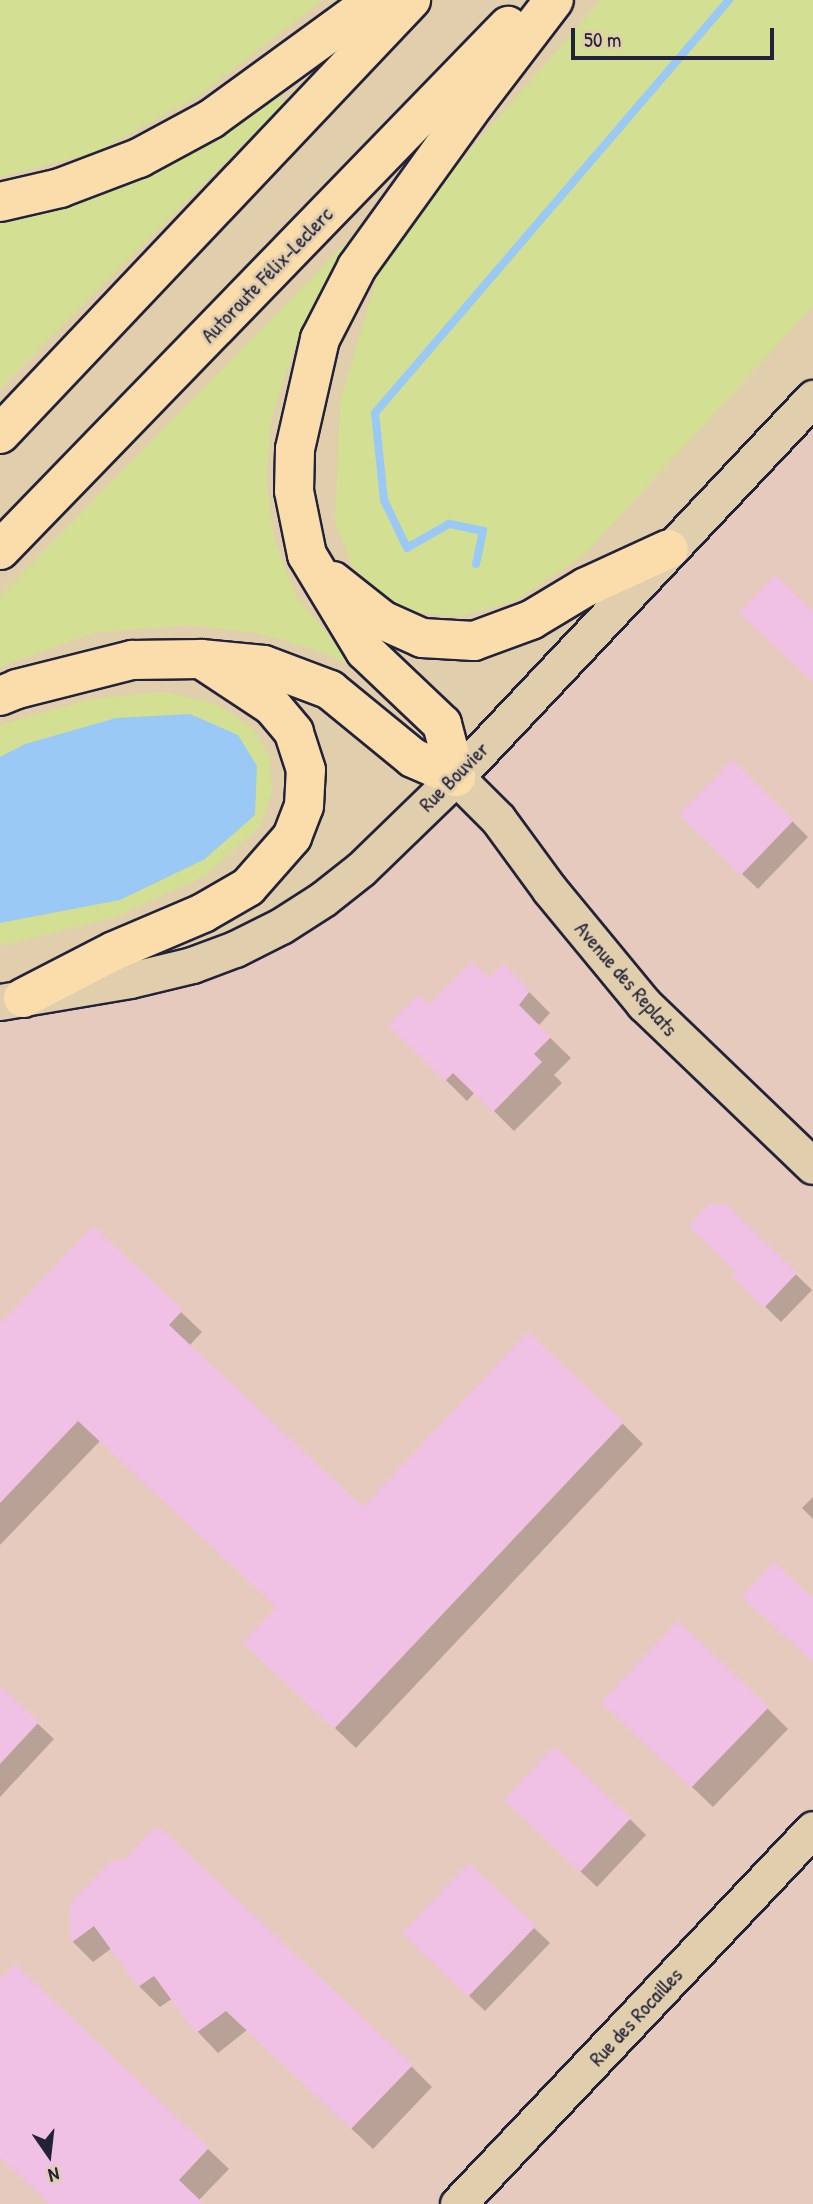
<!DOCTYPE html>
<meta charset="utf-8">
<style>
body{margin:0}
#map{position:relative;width:813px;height:2204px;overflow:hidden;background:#e1ceac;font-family:"Patrick Hand",sans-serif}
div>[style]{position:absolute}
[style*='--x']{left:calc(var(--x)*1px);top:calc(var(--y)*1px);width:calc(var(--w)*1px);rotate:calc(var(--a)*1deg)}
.built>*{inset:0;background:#e6cabd}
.green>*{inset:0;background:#d3df92}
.water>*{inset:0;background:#9ac9f5}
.shadow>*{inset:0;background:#0003}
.stream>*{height:8px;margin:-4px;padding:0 4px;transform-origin:4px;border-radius:4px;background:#9ac9f5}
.building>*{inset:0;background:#f0c1e4}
.roads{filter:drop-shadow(2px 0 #22223b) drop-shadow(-2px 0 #22223b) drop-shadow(0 2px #22223b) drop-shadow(0 -2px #22223b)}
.secondary>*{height:35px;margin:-17.5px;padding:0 17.5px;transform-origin:17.5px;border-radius:17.5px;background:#e1ceac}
.highway>*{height:38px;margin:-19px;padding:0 19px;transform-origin:19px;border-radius:19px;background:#faddab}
span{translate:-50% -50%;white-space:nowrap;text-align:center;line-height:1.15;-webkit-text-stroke:6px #e1ceac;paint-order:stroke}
.street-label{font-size:21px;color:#22223b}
.north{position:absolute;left:14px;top:2120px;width:70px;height:70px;-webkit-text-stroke:5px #e1ceac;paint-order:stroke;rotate:166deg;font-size:19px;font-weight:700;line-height:28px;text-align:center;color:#22223b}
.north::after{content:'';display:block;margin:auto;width:24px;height:32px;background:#22223b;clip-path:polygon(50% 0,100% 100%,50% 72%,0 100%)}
.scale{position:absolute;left:571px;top:28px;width:203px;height:32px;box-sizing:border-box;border:4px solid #22223b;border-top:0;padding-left:9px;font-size:21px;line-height:24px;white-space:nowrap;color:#22223b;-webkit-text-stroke:5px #e1ceac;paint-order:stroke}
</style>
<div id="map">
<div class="built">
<div style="clip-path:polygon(813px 393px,813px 2204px,0 2204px,0 1002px,130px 980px,323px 899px)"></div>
</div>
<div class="green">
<div style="clip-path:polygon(0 0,323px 0,200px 95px,94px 153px,0 177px)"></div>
<div style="clip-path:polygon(601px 0,813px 0,813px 306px,584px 555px,515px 601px,458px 617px,415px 612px,376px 595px,354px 571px,335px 521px,340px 401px,387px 245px)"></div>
<div style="clip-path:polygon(274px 91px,284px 103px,0 389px,0 216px)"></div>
<div style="clip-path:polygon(348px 241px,300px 331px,272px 417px,266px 480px,275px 541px,296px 596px,355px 667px,313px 649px,256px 633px,188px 625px,93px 633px,0 667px,0 596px)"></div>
<div style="clip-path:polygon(163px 692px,217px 704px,253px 729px,270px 757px,272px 791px,260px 827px,205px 876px,116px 917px,0 946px,0 725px,92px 699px)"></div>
</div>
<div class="water">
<div style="clip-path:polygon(190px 714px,238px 735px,257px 766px,255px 815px,205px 859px,120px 900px,0 923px,0 757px,25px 744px,116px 718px)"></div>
</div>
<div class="shadow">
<div style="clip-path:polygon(792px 821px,808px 837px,758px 889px,697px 831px)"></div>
<div style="clip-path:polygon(503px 966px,550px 1013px,538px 1026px,571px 1058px,554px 1075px,562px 1083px,514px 1131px,475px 1092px,467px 1101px,390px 1025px,489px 980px)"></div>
<div style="clip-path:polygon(725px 1206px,812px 1290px,781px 1322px,734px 1276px,739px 1272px)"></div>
<div style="clip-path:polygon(181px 1312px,202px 1332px,189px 1346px,363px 1509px,622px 1423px,643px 1444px,356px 1748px,266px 1663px,278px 1608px,100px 1441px,0 1545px,0 1327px)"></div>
<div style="clip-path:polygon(813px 1497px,813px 1519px,802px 1508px)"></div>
<div style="clip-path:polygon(0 1688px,54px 1739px,0 1797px)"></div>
<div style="clip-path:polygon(767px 1708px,788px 1729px,713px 1807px,624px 1722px)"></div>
<div style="clip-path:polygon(522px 1816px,630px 1819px,646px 1835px,597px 1887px)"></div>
<div style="clip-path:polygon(127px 1861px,411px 2066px,432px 2087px,373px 2149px,247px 2030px,218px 2053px,198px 2032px,173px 1998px,160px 2007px,139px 1986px,112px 1948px,93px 1962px,73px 1942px,72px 1905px)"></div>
<div style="clip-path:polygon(534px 1928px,550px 1943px,485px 2011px,420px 1949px)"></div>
<div style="clip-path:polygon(0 1982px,208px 2149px,229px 2169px,198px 2201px,202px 2204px,51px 2204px,0 2155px)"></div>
</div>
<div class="stream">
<div style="--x:476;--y:564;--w:34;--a:-78"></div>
<div style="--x:483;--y:531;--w:35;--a:-168"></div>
<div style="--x:449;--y:524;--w:48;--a:150.3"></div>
<div style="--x:407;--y:548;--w:53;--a:-115.6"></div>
<div style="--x:384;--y:500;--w:87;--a:-95.9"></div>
<div style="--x:375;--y:413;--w:544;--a:-49.4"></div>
</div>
<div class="building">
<div style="clip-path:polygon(775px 575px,813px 611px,813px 682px,739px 613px)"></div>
<div style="clip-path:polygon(732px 760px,794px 820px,741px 875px,679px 815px)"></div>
<div style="clip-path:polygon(472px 962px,489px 978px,503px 964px,530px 991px,519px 1005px,551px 1037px,534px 1054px,542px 1062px,493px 1112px,453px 1073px,445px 1081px,388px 1025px,418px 995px,429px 1005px)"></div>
<div style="clip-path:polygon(709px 1204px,726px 1204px,797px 1273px,764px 1308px,732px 1276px,736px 1272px,689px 1226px)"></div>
<div style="clip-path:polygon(93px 1226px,183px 1310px,169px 1325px,363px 1507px,528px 1332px,624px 1422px,334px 1729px,243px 1643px,276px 1607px,78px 1421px,0 1503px,0 1324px)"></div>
<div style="clip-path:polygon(774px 1562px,813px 1598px,813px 1662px,742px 1597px)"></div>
<div style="clip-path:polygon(678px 1621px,769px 1707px,691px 1788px,601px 1702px)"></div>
<div style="clip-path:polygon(0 1686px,39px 1722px,0 1764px)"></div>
<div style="clip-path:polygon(554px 1746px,631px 1818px,580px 1872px,504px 1800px)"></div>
<div style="clip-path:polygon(162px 1829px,413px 2065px,351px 2129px,226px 2011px,196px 2033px,154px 1976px,138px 1987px,94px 1926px,71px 1943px,70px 1904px,110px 1862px,126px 1859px,151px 1830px)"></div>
<div style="clip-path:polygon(469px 1863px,536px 1926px,468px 1997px,402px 1933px)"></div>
<div style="clip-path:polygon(15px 1964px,209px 2148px,179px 2180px,204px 2204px,50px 2204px,0 2157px,0 1979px)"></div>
</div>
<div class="roads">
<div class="secondary">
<div style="--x:456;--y:777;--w:59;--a:45"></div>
<div style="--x:498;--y:819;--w:88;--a:53.8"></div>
<div style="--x:550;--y:890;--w:148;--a:50.5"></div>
<div style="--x:644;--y:1004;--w:234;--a:43.8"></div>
<div style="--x:0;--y:1002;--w:132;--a:-9.6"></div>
<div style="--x:130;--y:980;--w:64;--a:-13.6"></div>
<div style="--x:192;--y:965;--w:46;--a:-20.4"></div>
<div style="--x:235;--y:949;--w:51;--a:-26.6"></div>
<div style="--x:281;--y:926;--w:50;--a:-32.7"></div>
<div style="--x:323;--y:899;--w:48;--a:-38.3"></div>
<div style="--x:361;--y:869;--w:132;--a:-44.1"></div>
<div style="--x:456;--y:777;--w:521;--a:-46.71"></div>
<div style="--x:458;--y:2204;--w:516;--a:-46.57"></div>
</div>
<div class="highway">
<div style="--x:0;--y:202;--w:62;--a:-13.1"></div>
<div style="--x:60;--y:188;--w:85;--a:-20.8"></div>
<div style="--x:139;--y:158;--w:82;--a:-28.4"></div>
<div style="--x:211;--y:119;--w:203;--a:-36"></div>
<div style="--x:0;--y:434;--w:598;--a:-46.56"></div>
<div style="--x:0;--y:550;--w:730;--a:-45.89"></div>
<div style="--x:333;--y:581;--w:63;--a:38.5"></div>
<div style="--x:382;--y:620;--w:44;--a:24.2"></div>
<div style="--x:422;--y:638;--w:52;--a:3.3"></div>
<div style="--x:474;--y:641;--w:61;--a:-20.2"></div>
<div style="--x:531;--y:620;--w:64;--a:-31"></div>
<div style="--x:586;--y:587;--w:91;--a:-24.6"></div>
<div style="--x:0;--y:696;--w:18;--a:-22"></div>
<div style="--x:17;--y:689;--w:119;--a:-14.2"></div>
<div style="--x:132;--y:660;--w:69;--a:-0.8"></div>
<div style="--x:201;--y:659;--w:63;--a:5.4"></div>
<div style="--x:264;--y:665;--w:71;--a:20.7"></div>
<div style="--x:330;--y:690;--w:107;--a:39.3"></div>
<div style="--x:413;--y:758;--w:47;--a:23.8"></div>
<div style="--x:456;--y:777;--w:55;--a:-104.8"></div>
<div style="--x:442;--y:724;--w:106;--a:-136.5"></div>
<div style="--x:365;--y:651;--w:112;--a:-121.1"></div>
<div style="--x:307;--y:555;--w:65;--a:-101.5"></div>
<div style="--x:294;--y:491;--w:42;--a:-88.6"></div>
<div style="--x:295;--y:449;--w:113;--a:-77.2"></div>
<div style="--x:320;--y:339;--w:81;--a:-62.8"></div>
<div style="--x:357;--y:267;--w:203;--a:-54.2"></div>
<div style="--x:476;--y:102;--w:128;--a:-52.6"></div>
<div style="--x:23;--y:998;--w:102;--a:-27.3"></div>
<div style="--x:114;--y:951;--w:97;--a:-23.1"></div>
<div style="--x:203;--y:913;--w:52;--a:-30"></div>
<div style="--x:248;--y:887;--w:67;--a:-48.7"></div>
<div style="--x:292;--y:837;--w:33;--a:-69"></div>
<div style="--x:304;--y:806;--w:36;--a:-87"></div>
<div style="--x:306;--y:770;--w:40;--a:-108"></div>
<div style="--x:294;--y:732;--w:34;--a:-130"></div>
<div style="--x:272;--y:706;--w:85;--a:-146.5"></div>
</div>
</div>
<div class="street-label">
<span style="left:267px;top:275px;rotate:-46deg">Autoroute Félix-Leclerc</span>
<span style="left:454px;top:777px;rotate:-45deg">Rue Bouvier</span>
<span style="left:626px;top:979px;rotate:49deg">Avenue des Replats</span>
<span style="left:636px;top:2017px;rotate:-47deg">Rue des Rocailles</span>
</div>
<div class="north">N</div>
<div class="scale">50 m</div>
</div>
